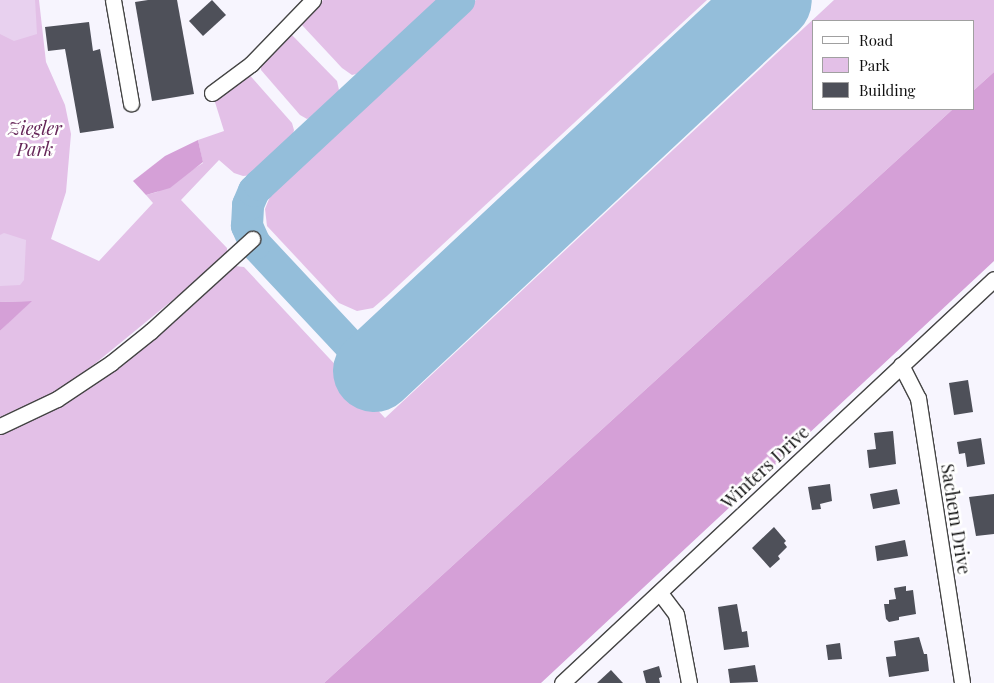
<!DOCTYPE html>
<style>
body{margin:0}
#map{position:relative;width:994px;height:683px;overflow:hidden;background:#f7f5fe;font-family:"Playfair Display",serif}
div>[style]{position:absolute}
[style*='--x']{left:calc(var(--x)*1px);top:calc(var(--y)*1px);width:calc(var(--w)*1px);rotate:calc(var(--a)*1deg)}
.green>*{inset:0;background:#e3c0e7}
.forest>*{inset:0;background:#d5a0d7}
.pitch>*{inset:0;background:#e8d1ef}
.taxiway>*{height:32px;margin:-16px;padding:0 16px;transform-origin:16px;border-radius:16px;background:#94beda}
.runway>*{height:82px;margin:-41px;padding:0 41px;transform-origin:41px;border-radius:41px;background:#94beda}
.building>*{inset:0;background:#4e5059}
.roads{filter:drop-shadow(1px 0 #444) drop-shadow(-1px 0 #444) drop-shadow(0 1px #444) drop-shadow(0 -1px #444)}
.minor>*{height:15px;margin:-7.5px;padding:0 7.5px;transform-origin:7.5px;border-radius:7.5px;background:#fff}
span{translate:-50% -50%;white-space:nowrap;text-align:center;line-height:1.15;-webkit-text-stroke:5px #fff;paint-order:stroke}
.park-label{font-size:18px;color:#652558;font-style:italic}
.street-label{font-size:18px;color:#111}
.legend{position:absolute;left:812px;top:20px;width:162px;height:90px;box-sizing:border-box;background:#fff;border:1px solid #a0a0a0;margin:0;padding:6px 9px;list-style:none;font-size:15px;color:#111}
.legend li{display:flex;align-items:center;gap:10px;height:25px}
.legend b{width:25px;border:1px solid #a0a0a0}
</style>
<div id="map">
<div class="green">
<div style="clip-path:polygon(0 0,39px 0,46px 62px,65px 105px,71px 134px,66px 192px,51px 239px,99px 261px,153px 203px,146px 195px,157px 192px,203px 163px,198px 140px,224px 131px,214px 99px,246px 71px,292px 123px,294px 130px,291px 142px,254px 175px,243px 176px,234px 173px,219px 160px,181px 200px,227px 248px,227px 252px,196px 281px,86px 371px,55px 392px,0 417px,0 331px,31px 301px,0 302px)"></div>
<div style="clip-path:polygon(323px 0,441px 0,364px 72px,352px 75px,342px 68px,301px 24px)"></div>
<div style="clip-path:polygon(476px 0,707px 0,387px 296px,373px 308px,357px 311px,339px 303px,267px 226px,265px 209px,273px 189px)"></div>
<div style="clip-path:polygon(834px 0,994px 0,994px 72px,973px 91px,973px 21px,813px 21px,813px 109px,953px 109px,324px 683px,0 683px,0 433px,60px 404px,134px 355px,235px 266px,244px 267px,385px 418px)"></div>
<div style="clip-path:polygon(289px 32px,337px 81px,339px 90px,336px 100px,319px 114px,307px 119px,300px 115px,261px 70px,261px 64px)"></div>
</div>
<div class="forest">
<div style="clip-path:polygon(994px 72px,994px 261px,541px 683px,324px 683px,953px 109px,973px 109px,973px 91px)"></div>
<div style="clip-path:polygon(198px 140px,203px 162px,170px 188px,146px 195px,133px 181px,165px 156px)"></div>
<div style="clip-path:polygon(32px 301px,0 331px,0 302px)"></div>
</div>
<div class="pitch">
<div style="clip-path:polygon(0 0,35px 0,37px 34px,14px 41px,0 34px)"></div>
<div style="clip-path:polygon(4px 233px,26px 240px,24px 280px,20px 285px,0 286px,0 235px)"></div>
</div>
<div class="taxiway">
<div style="--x:374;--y:371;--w:174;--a:-133.1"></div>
<div style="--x:255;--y:244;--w:20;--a:-114"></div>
<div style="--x:247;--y:226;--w:21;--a:-87"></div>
<div style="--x:248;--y:205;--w:15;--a:-67"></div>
<div style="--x:254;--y:191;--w:8;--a:-45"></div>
<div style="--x:260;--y:185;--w:272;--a:-42.9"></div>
</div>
<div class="runway">
<div style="--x:374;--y:371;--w:543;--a:-43.06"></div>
</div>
<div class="building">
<div style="clip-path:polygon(148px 0,177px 0,194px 94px,152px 101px,135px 2px)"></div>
<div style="clip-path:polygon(212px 0,226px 15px,203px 36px,189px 21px)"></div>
<div style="clip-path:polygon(89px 22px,93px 51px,100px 49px,114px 128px,80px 133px,65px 49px,48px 51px,45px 27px)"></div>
<div style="clip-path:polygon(968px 380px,973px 412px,954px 415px,949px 383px)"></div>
<div style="clip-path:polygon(893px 431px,896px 464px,869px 468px,867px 450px,876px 449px,874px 433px)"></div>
<div style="clip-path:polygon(981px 438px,985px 464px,967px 467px,965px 453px,959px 454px,957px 442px)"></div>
<div style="clip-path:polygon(830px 484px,832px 501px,820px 504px,821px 509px,812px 510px,808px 487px)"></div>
<div style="clip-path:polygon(897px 489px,900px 504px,873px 509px,870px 494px)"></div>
<div style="clip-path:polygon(994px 494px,994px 534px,976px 536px,969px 497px)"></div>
<div style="clip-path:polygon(774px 527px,786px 541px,784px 543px,787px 547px,778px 556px,780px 559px,770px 568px,752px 548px)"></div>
<div style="clip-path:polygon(905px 540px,908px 556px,877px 561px,875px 546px)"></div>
<div style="clip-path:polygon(906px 586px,906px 591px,913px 590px,916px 614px,899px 617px,899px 620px,889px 622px,886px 619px,884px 604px,889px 604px,889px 600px,896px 599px,894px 588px)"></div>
<div style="clip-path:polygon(737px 604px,742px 632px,747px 631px,749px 647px,724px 650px,718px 607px)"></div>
<div style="clip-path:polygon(919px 637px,924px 654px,927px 654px,929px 671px,889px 677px,886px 657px,896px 656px,894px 641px)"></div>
<div style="clip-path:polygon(840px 643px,842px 659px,828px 660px,826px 645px)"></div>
<div style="clip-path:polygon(755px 665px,758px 682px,730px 683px,728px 669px)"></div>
<div style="clip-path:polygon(659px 666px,662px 677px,659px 678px,660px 683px,646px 683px,643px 671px)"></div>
<div style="clip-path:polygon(611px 670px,623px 683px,597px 683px)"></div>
</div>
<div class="roads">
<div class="minor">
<div style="--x:113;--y:0;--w:105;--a:80.1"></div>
<div style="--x:212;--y:93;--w:49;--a:-36.6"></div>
<div style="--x:251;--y:64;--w:89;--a:-45.9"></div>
<div style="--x:901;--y:365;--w:37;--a:63"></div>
<div style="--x:918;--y:398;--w:288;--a:81.2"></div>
<div style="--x:0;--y:426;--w:63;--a:-25.3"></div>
<div style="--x:57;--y:399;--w:65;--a:-33.7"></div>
<div style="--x:111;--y:363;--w:51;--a:-38.7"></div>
<div style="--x:151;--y:331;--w:137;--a:-42.3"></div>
<div style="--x:660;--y:593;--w:26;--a:53"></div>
<div style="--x:676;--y:614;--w:70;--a:79.3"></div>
<div style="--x:562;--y:683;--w:591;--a:-43.08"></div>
</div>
</div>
<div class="park-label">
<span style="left:35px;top:139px">Ziegler<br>Park</span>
</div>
<div class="street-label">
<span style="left:765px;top:467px;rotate:-43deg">Winters Drive</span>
<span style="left:956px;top:519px;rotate:81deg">Sachem Drive</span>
</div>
<ul class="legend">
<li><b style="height:6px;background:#fff"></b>Road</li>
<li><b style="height:14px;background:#e3c0e7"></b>Park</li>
<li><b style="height:14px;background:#4e5059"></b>Building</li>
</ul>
</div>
